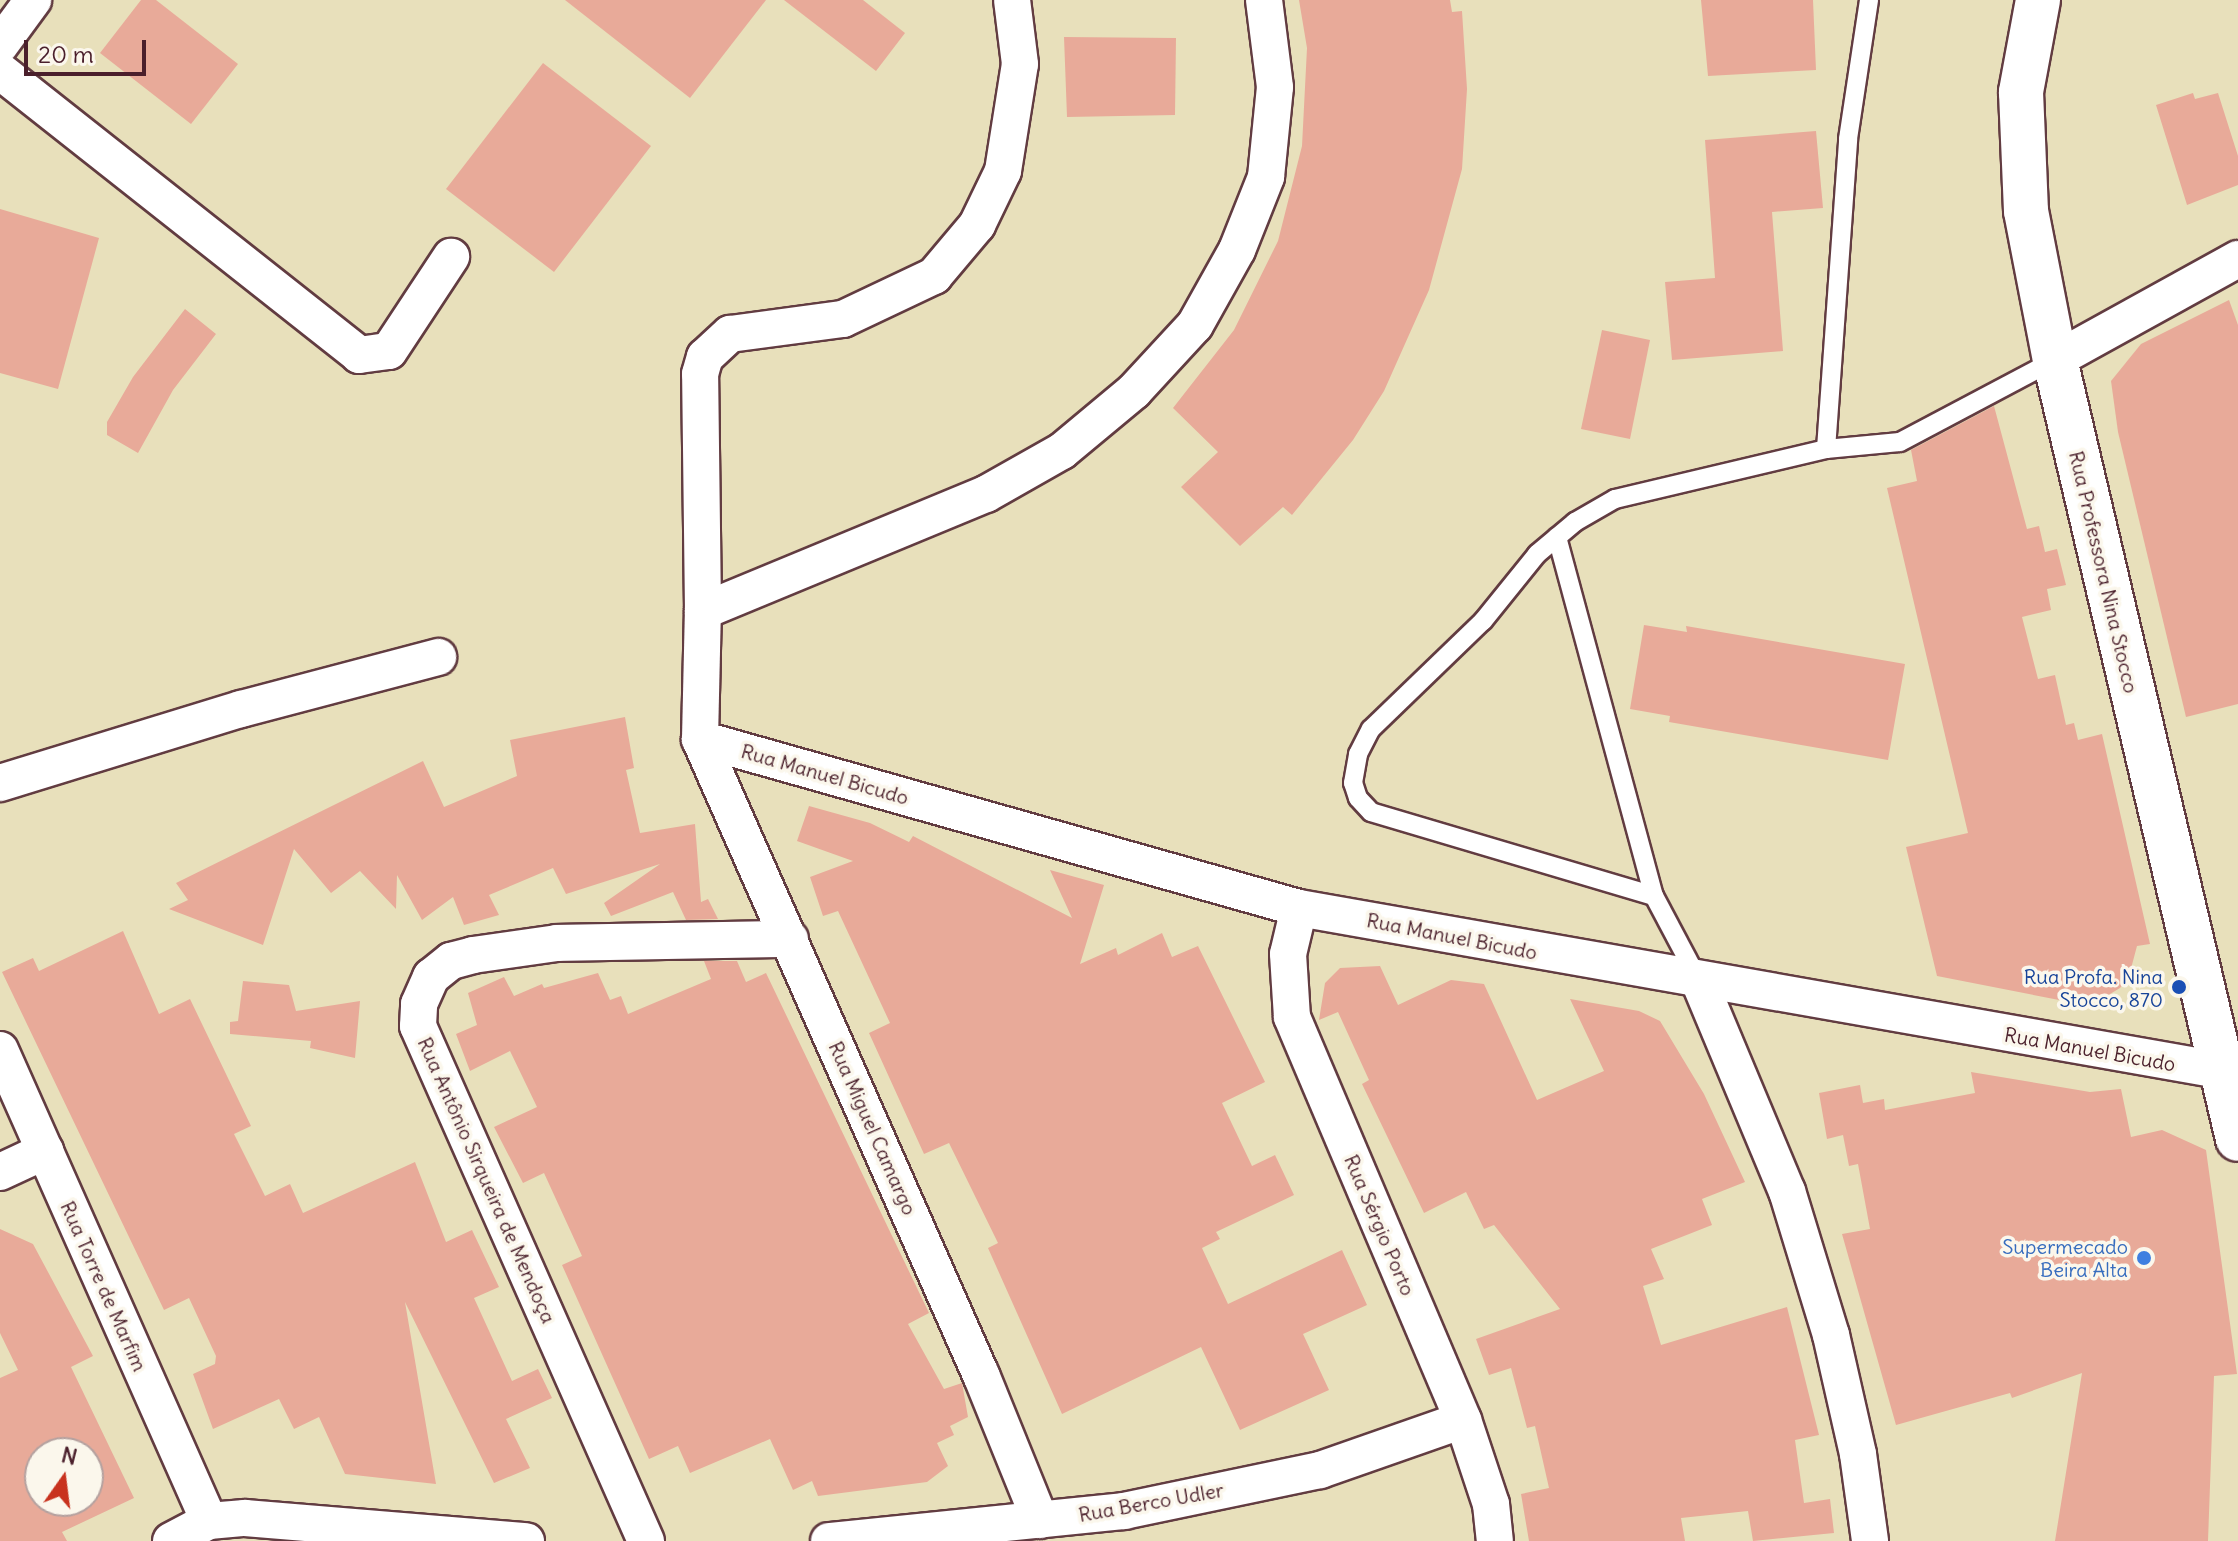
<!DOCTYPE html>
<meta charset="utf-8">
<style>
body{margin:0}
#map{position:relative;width:2238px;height:1541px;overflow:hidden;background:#e8e0bb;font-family:Delius,sans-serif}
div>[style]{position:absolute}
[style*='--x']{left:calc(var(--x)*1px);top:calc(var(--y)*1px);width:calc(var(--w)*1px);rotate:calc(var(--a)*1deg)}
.building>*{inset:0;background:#e8aa99}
.roads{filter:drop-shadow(2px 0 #623c41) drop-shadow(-2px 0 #623c41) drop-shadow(0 2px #623c41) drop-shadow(0 -2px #623c41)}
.service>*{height:18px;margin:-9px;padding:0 9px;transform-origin:9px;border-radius:9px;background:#fff}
.minor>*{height:36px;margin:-18px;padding:0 18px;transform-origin:18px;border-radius:18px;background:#fff}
.tertiary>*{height:44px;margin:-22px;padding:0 22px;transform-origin:22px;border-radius:22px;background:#fff}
.dots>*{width:22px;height:22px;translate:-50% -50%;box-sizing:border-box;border:4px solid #fbf7ec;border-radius:50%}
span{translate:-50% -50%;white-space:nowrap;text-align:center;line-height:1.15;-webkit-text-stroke:7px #fbf7ec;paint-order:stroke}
.street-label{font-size:20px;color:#4a1f2b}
.transit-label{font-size:20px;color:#164399}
.right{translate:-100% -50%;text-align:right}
.shop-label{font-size:20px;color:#366cbe}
.north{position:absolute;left:24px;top:1437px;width:80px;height:80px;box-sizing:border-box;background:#fbf7ec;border:2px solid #b4a19f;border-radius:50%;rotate:14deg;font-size:22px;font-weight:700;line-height:32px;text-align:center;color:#4a1f2b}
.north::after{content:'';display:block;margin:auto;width:28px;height:36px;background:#c8321e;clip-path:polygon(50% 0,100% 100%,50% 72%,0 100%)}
.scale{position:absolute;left:24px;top:40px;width:122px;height:36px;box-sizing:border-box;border:4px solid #4a1f2b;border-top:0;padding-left:10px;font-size:24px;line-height:28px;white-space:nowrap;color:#4a1f2b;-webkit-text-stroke:6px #fbf7ec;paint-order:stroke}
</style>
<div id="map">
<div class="building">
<div style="clip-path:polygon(141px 0,156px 0,238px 64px,191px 124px,100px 53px)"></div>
<div style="clip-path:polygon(565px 0,766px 0,690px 98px)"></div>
<div style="clip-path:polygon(784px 0,863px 0,905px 33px,876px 71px)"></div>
<div style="clip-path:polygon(1299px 0,1450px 0,1452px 12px,1462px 11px,1467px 89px,1462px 169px,1429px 290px,1384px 391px,1353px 440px,1292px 515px,1283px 507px,1240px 546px,1181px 487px,1218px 452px,1173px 408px,1234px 330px,1278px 241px,1302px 146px,1307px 48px)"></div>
<div style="clip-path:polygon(1701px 0,1813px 0,1816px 70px,1708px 76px)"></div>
<div style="clip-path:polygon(1064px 37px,1176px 38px,1175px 115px,1067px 117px)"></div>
<div style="clip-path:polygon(543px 63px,651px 146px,554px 272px,446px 189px)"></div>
<div style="clip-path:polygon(2193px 93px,2195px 99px,2218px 93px,2238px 156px,2238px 185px,2187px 205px,2156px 105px)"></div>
<div style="clip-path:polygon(1816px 131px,1823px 208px,1772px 212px,1783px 351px,1672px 360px,1665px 282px,1715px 278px,1705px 140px)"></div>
<div style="clip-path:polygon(0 209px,99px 238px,58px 389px,0 373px)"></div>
<div style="clip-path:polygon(2229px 300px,2238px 325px,2238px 704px,2186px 717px,2118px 432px,2111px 381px,2141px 344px)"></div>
<div style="clip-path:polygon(185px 309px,216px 334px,173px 390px,138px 453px,107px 435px,107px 422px,133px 377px)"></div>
<div style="clip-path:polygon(1602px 330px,1650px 340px,1630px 439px,1581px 429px)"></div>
<div style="clip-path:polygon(1994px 406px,2027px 529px,2039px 526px,2045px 552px,2057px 549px,2066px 585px,2047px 589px,2051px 610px,2022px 617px,2038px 679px,2055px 675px,2066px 725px,2074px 723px,2078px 740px,2102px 734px,2150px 944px,2137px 946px,2129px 976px,2120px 988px,2090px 1006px,1937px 976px,1906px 847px,1968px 833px,1887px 488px,1917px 481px,1911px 450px)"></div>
<div style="clip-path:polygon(1644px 625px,1687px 632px,1686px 626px,1905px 664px,1888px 760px,1669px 722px,1670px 716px,1630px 709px)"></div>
<div style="clip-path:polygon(625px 717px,634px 768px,626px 770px,640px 833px,695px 824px,701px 902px,708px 899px,718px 919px,686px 920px,673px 892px,611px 916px,604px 903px,660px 864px,566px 894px,553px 868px,489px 895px,499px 915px,464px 925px,453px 897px,422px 920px,397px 875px,396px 909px,360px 871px,331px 893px,294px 849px,263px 945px,169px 909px,188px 900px,176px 883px,423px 761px,444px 807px,517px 776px,510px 740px)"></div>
<div style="clip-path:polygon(809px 806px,870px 823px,909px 842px,913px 836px,1072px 918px,1050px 870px,1104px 885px,1080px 964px,1116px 948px,1118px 955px,1162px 933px,1172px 957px,1198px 946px,1265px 1082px,1222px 1103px,1252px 1166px,1275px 1155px,1294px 1195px,1216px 1232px,1220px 1239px,1202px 1248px,1228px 1304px,1342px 1250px,1367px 1305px,1303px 1334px,1329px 1390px,1240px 1430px,1201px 1347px,1062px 1414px,988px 1248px,998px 1243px,949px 1143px,924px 1154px,869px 1033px,890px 1023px,838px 911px,823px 916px,810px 877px,853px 861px,797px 841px)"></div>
<div style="clip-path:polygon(123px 931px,159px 1014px,190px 999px,251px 1126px,234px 1134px,265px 1196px,290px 1184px,303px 1213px,415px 1162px,446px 1242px,472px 1230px,499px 1287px,474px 1298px,512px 1381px,538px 1369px,552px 1398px,506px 1419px,530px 1468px,494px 1483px,405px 1302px,436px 1484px,345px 1474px,319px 1417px,294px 1429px,279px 1399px,213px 1429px,193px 1374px,215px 1364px,216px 1356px,189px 1298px,164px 1310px,2px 972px,33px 958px,39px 971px)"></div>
<div style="clip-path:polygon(704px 961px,737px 961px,746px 982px,766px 973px,929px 1313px,908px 1324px,944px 1389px,962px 1383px,968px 1417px,950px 1426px,954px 1435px,937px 1443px,948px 1466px,927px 1482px,818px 1496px,812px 1481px,793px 1490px,770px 1439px,690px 1473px,678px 1446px,649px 1459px,562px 1265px,582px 1256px,544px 1173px,523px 1183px,494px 1127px,537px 1107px,510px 1051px,470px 1071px,456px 1034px,477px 1025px,468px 993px,504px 977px,514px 996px,542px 984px,544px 988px,598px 973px,610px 1000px,621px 996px,628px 1014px,711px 979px)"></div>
<div style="clip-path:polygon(1380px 966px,1398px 1005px,1451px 980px,1484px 984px,1537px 1100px,1604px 1071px,1570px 999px,1639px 1011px,1660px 1021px,1704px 1094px,1745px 1182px,1702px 1199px,1712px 1225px,1651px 1249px,1664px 1279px,1643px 1286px,1661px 1345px,1787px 1307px,1819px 1435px,1795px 1440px,1804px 1503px,1830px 1499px,1834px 1533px,1753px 1541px,1748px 1511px,1681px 1518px,1685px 1541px,1529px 1541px,1521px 1494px,1549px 1488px,1535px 1426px,1527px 1428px,1511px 1368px,1489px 1375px,1476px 1339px,1560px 1309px,1494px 1225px,1484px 1229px,1466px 1192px,1424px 1213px,1362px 1084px,1369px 1080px,1338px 1012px,1319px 1020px,1325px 983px,1340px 968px)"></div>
<div style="clip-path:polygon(243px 981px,289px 985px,296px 1011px,360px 1001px,355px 1058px,310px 1048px,311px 1041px,230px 1034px,230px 1022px,238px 1021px)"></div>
<div style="clip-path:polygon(1971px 1072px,2090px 1092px,2121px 1089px,2131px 1137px,2162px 1130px,2206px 1150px,2237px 1374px,2214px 1376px,2208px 1541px,2055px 1541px,2082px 1373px,2012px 1398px,2010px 1393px,1896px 1425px,1842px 1234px,1870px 1229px,1858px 1164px,1849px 1166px,1843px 1135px,1827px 1139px,1819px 1093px,1860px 1085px,1863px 1103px,1884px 1099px,1885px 1110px,1975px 1093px)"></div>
<div style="clip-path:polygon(evenodd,0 1229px,33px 1244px,93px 1356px,71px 1367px,134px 1498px,62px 1532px,67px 1541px,0 1541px,0 1378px,18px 1370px,0 1333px,0 1229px,40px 1453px,88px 1453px,88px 1501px,40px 1501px,40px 1453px)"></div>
</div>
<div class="roads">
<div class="service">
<div style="--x:1826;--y:449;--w:311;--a:-85.9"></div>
<div style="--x:1848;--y:139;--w:141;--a:-81.4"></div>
<div style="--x:1557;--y:537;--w:372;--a:74.9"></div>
<div style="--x:1698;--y:979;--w:94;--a:-117.9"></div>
<div style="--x:1654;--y:896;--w:295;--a:-163.5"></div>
<div style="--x:1371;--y:812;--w:19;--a:-133"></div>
<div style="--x:1358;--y:798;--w:16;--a:-108"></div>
<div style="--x:1353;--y:783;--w:29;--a:-80"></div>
<div style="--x:1358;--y:754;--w:28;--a:-63"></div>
<div style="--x:1371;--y:729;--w:156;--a:-44"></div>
<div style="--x:1483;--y:621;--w:86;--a:-51.1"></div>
<div style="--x:1537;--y:554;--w:50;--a:-40.1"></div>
<div style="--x:1575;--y:522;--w:46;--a:-29.9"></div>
<div style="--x:1615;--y:499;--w:217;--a:-13.3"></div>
<div style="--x:1826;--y:449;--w:74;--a:-5.4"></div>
<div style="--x:1900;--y:442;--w:175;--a:-27.9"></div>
</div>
<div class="minor">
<div style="--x:0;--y:45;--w:56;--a:-53.7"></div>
<div style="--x:0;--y:71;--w:458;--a:38.3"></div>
<div style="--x:359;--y:355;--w:30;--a:-8"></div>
<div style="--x:389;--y:351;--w:113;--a:-56.6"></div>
<div style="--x:2055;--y:360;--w:209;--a:-28.9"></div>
<div style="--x:703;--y:611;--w:237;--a:-90.7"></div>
<div style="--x:700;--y:374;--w:18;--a:-74"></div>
<div style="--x:705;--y:357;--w:34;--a:-43"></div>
<div style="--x:730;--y:334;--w:114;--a:-7.6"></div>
<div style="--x:843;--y:319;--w:101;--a:-25.3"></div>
<div style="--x:934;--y:276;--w:67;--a:-49.9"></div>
<div style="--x:977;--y:225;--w:60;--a:-64.3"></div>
<div style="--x:1003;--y:171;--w:108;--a:-81"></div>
<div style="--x:1020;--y:64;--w:64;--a:-97.1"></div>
<div style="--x:700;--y:739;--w:622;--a:15.76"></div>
<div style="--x:1299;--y:908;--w:934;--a:9.99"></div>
<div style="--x:0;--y:783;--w:252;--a:-17.1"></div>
<div style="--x:241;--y:709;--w:204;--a:-14.8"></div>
<div style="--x:1299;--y:908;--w:47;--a:103.4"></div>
<div style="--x:1288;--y:954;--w:63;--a:86.4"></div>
<div style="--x:1292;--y:1017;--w:438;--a:67"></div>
<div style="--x:1463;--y:1420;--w:89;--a:71.6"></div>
<div style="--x:1491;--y:1504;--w:37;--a:84"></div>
<div style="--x:1699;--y:981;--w:228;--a:67.3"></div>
<div style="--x:1787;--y:1191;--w:151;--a:73"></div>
<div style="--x:1831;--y:1335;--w:122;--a:77.2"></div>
<div style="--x:1858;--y:1454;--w:88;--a:82.1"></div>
<div style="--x:0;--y:1050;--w:515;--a:66.07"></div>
<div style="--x:0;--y:1172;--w:50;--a:-25"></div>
<div style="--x:1040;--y:1520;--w:157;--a:-112.1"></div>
<div style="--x:981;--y:1375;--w:695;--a:-113.84"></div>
<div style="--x:700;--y:739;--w:128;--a:-88.7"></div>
<div style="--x:703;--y:611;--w:306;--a:-22.5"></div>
<div style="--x:986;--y:494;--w:87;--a:-29.5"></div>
<div style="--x:1062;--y:451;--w:94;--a:-39.8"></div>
<div style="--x:1134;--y:391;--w:90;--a:-47.3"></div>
<div style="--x:1195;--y:325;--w:86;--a:-60.8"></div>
<div style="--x:1237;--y:250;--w:79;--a:-68.3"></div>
<div style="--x:1266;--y:177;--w:90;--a:-84.3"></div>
<div style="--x:1275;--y:87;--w:88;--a:-97.2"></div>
<div style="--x:171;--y:1541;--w:43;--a:-27.8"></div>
<div style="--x:209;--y:1521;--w:36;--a:-5"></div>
<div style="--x:245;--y:1518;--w:282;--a:4.7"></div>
<div style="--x:646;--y:1541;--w:563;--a:-113.88"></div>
<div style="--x:418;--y:1026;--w:22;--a:-87"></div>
<div style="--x:419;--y:1004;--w:30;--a:-66"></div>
<div style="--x:431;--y:977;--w:26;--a:-39"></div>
<div style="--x:451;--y:961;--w:23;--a:-15"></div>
<div style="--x:473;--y:955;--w:85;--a:-8.1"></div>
<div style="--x:557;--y:943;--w:233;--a:-1"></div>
<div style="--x:829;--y:1541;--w:297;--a:-5.8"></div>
<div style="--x:1124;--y:1511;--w:200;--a:-11.8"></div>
<div style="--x:1320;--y:1470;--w:151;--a:-19.3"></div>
</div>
<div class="tertiary">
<div style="--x:2038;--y:0;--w:94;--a:100.5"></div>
<div style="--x:2021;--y:92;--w:119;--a:87.6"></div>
<div style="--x:2026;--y:211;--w:152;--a:79"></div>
<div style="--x:2055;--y:360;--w:800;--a:76.78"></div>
</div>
</div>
<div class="dots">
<div style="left:2179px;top:987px;background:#1a4fb4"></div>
<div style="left:2144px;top:1258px;background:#3f7fe0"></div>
</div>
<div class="street-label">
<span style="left:2104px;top:572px;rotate:77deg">Rua Professora Nina Stocco</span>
<span style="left:825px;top:774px;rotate:16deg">Rua Manuel Bicudo</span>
<span style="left:1452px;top:936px;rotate:11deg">Rua Manuel Bicudo</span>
<span style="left:2090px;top:1049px;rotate:10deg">Rua Manuel Bicudo</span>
<span style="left:873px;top:1128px;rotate:66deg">Rua Miguel Camargo</span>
<span style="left:487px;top:1180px;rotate:66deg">Rua Antônio Sirqueira de Mendoça</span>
<span style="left:1380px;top:1225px;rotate:67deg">Rua Sérgio Porto</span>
<span style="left:104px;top:1286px;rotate:66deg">Rua Torre de Marfim</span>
<span style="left:1151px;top:1502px;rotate:-10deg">Rua Berco Udler</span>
</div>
<div class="transit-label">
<span class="right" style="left:2163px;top:988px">Rua Profa. Nina<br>Stocco, 870</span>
</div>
<div class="shop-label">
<span class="right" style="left:2128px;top:1258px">Supermecado<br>Beira Alta</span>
</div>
<div class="north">N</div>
<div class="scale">20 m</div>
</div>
